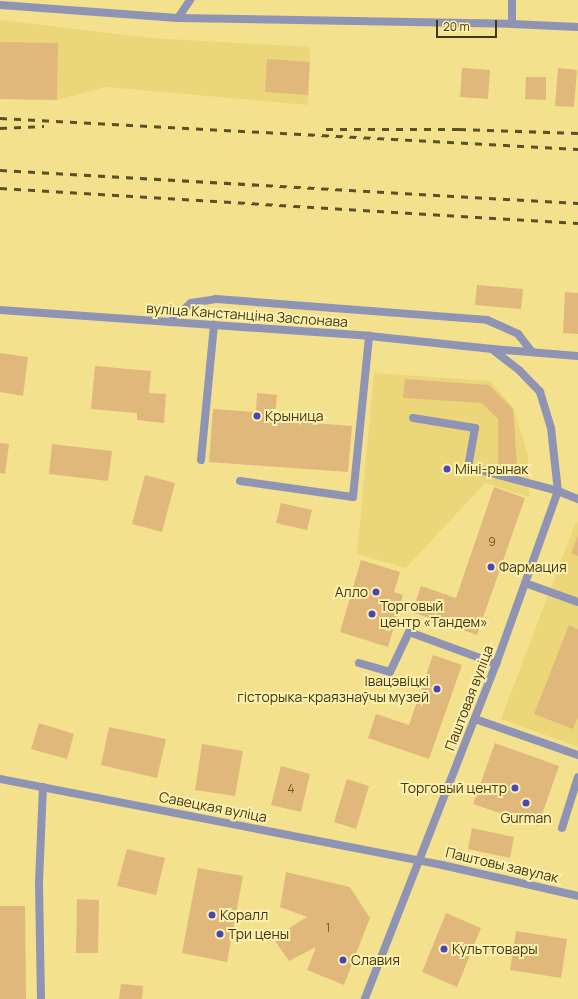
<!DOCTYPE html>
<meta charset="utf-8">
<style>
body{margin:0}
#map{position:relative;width:578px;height:999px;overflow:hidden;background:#f4e18d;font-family:Manrope,sans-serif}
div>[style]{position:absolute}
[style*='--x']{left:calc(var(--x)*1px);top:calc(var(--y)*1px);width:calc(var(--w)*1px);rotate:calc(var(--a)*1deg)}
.built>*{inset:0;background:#ebd679}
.building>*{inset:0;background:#e1b87c}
.service>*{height:8px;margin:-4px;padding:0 4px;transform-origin:4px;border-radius:4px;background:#8f94b4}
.minor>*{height:8px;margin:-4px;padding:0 4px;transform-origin:4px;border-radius:4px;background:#8f94b4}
.rail>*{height:3px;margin-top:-1.5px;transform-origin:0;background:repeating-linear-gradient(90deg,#5a5126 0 7px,transparent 0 14px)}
.dots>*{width:11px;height:11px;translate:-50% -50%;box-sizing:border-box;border:2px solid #fdefad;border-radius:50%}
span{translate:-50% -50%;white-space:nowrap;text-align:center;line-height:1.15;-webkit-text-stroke:4px #fdefad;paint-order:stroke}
.number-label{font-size:12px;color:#68582f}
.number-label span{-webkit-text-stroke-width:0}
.street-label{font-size:14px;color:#403815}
.poi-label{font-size:14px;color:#403815}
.left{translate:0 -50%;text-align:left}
.right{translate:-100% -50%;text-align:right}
.scale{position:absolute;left:436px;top:20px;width:61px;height:18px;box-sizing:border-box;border:2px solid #403815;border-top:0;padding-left:5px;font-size:12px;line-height:14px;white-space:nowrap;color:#403815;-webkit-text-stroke:3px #fdefad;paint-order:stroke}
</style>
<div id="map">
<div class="built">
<div style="clip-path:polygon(0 20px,151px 38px,310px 47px,308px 105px,106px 87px,57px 100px,0 99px)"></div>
<div style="clip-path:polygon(374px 373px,490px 381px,513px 407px,528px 455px,529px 497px,485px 483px,406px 568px,357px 554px)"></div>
<div style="clip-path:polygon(576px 522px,578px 523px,578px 747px,501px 719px)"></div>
</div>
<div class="building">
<div style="clip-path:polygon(0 42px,58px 43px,57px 100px,0 99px)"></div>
<div style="clip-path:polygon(267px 59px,310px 62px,308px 95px,265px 92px)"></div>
<div style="clip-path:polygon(462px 68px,490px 70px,488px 99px,460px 97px)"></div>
<div style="clip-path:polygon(558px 68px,577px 70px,574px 107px,555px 106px)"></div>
<div style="clip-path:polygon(526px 77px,546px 77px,546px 100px,525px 99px)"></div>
<div style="clip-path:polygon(477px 285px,523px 289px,521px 309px,475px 305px)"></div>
<div style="clip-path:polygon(565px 292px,578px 293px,578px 334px,563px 333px)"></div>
<div style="clip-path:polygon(0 353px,28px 357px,23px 396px,0 392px)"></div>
<div style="clip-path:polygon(95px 366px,151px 371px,149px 393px,166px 394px,164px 423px,137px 420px,137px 413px,91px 409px)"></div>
<div style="clip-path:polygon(405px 379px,489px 385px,513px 409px,517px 465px,498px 465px,498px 419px,482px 403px,403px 398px)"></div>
<div style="clip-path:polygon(257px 393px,277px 395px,275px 420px,352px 426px,348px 472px,209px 462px,213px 409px,256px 412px)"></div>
<div style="clip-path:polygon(0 443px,9px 444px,5px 474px,0 473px)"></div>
<div style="clip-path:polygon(52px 444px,112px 451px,108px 481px,49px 474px)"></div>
<div style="clip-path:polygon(145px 475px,175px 483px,162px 532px,132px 524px)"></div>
<div style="clip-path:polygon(494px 487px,525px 498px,477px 635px,412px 612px,421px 586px,456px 598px)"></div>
<div style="clip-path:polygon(281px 503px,312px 510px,307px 530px,276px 523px)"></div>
<div style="clip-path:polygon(578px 535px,578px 556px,571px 553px)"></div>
<div style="clip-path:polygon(361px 560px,400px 572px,394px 592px,403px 595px,388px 647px,340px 632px)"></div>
<div style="clip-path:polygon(569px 625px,578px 629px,578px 717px,573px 729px,534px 714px)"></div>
<div style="clip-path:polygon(433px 655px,462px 665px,429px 759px,368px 738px,376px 714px,409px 725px)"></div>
<div style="clip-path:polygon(39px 723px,74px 734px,67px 759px,31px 749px)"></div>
<div style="clip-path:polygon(109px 727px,166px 739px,157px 778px,101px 765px)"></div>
<div style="clip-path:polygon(495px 743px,559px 766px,538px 826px,473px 804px)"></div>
<div style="clip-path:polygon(202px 744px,243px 751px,235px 796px,195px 790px)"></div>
<div style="clip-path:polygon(281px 766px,310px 774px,301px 812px,271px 805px)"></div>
<div style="clip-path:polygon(347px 779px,369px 786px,356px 829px,334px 822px)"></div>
<div style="clip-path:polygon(472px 828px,514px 837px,510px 858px,468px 849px)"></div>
<div style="clip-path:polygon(127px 849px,165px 858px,156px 895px,117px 886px)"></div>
<div style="clip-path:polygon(198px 868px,243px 876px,227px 962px,182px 953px)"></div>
<div style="clip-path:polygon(286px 872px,350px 887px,370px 918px,344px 985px,307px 970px,316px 947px,289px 961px,273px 938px,307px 917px,280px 907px)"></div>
<div style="clip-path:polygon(77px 899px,99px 900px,98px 953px,76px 953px)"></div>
<div style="clip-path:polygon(0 906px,25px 906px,26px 999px,0 999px)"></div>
<div style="clip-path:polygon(446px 913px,481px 928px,457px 987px,422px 972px)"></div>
<div style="clip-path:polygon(516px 931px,567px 939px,561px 978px,510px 970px)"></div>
<div style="clip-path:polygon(121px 984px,143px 986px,142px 999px,119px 999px)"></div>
</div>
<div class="service">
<div style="--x:178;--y:18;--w:22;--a:-56"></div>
<div style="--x:512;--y:24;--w:66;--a:2.6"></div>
<div style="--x:170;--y:322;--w:28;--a:-42"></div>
<div style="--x:191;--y:303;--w:25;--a:-9"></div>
<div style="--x:216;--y:299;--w:272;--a:4.4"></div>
<div style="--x:487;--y:320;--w:34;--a:24"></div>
<div style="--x:518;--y:334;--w:23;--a:52"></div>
<div style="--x:492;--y:349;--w:86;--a:4.7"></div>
<div style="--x:413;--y:418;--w:63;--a:9.2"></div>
<div style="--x:475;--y:428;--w:40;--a:100"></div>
<div style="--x:468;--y:467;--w:93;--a:14.9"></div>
<div style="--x:201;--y:460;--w:136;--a:-84.5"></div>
<div style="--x:240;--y:481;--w:114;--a:8.1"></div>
<div style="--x:353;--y:497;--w:162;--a:-84.3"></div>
<div style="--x:525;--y:583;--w:56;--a:19.7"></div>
<div style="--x:359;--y:663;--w:32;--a:16"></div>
<div style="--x:390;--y:672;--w:44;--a:-64.6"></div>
<div style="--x:409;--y:632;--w:93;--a:20.2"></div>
<div style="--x:475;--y:719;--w:109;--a:19.3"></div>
<div style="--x:562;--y:828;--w:53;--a:-72.6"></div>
<div style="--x:41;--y:999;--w:117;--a:-91"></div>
<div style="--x:39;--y:882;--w:95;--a:-87.6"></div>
</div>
<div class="minor">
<div style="--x:0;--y:5;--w:178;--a:4.2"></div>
<div style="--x:178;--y:18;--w:334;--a:1"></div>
<div style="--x:512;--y:24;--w:24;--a:-90"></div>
<div style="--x:0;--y:310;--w:370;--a:4"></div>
<div style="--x:369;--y:336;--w:124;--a:6"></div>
<div style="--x:492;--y:349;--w:36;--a:38"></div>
<div style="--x:520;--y:371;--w:29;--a:46"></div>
<div style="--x:540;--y:392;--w:38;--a:73"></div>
<div style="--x:551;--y:428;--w:63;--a:83.7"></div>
<div style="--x:558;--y:491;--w:184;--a:109.7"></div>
<div style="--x:496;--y:664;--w:360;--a:111.4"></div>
<div style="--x:558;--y:491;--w:22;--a:22"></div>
<div style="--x:0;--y:779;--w:450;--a:11"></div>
<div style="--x:442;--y:865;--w:139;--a:12.8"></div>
</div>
<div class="rail">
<div style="--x:0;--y:118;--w:579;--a:3.07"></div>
<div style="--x:0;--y:128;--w:44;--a:-2.6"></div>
<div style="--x:326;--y:129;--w:133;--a:0"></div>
<div style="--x:459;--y:129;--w:119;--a:1.9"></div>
<div style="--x:0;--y:170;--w:579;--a:3.27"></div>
<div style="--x:0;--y:188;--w:579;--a:3.47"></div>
</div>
<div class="dots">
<div style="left:257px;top:416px;background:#4746bc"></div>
<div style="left:447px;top:469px;background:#4746bc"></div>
<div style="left:491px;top:567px;background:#4746bc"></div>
<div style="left:376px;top:592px;background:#4746bc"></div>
<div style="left:372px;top:614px;background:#4746bc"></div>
<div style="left:437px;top:689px;background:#4746bc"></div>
<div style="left:515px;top:788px;background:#4746bc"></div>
<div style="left:526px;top:803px;background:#4746bc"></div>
<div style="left:212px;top:915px;background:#4746bc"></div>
<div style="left:220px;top:934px;background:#4746bc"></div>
<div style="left:444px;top:949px;background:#4746bc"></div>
<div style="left:343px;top:960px;background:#4746bc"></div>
</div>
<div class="number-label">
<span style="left:492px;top:542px">9</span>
<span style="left:291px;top:789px">4</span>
<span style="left:328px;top:928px">1</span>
</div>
<div class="street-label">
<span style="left:247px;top:315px;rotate:4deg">вуліца Канстанціна Заслонава</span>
<span style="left:469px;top:698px;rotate:-69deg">Паштовая вуліца</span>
<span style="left:213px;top:807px;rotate:11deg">Савецкая вуліца</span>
<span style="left:502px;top:865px;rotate:13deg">Паштовы завулак</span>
</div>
<div class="poi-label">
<span class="left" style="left:265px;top:416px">Крыница</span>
<span class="left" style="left:455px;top:469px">Міні-рынак</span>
<span class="left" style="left:499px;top:567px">Фармация</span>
<span class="right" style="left:368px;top:592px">Алло</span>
<span class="left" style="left:380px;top:614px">Торговый<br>центр «Тандем»</span>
<span class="right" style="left:429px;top:689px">Івацэвіцкі<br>гісторыка-краязнаўчы музей</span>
<span class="right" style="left:507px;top:788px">Торговый центр</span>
<span style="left:526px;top:818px">Gurman</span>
<span class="left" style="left:220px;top:915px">Коралл</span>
<span class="left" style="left:228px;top:934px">Три цены</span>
<span class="left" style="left:452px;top:949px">Культтовары</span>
<span class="left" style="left:351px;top:960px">Славия</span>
</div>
<div class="scale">20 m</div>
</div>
